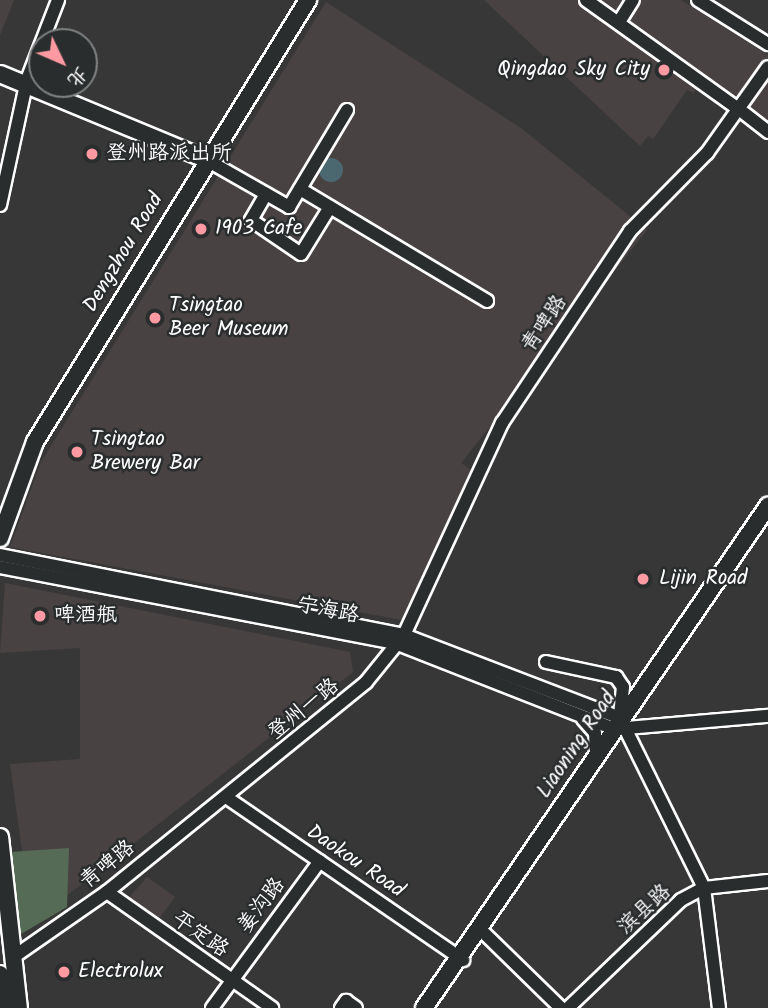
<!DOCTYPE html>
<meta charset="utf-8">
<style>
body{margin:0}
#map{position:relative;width:768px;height:1008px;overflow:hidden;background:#383737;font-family:Kalam,"LXGW WenKai TC",sans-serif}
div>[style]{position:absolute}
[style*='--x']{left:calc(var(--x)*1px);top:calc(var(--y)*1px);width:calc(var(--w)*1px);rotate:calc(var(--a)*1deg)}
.built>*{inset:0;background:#494242}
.green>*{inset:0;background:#566b56}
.water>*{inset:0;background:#4b676f}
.round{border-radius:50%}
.roads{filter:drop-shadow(2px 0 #fff) drop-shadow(-2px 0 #fff) drop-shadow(0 2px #fff) drop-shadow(0 -2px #fff)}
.minor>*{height:12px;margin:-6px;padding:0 6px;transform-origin:6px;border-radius:6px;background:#2a2d2e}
.major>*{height:16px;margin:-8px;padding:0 8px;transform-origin:8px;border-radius:8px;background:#2a2d2e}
.dots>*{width:19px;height:19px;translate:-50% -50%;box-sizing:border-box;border:4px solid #2a2d2e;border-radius:50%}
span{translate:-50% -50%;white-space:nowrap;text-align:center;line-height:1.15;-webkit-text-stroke:5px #2a2d2e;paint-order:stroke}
.poi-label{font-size:21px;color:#fff}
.right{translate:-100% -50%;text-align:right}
.left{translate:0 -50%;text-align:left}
.street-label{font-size:21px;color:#fff}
.north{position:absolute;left:28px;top:28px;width:70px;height:70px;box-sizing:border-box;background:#2a2d2e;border:2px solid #7f8182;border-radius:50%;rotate:134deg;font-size:19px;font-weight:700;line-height:28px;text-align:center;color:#fff}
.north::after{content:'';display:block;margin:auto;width:24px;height:32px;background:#ff9aa2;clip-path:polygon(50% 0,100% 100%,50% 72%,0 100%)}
</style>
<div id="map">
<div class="built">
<div style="clip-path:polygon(0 0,14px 0,0 35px)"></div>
<div style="clip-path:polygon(484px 0,681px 0,768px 55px,768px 131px,699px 85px,693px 93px,687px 90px,653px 139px,648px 136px,640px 146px)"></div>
<div style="clip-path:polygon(326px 2px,521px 128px,647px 230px,461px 463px,479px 475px,407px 621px,10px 547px,41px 462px)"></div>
<div style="clip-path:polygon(5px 583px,350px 652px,353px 672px,32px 923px,10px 764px,80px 759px,80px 648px,0 653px)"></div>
<div style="clip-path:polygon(147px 877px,175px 897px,156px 923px,126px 901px)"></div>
</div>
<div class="green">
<div style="clip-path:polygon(69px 848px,67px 907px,21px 934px,10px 852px)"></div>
</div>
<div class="water">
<div class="round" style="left:319px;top:158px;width:24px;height:24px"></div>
</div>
<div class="roads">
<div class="minor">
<div style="--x:586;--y:0;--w:182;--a:35.6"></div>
<div style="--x:698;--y:0;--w:83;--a:32.2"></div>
<div style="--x:619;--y:22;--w:26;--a:-58"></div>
<div style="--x:744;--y:113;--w:31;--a:38"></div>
<div style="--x:205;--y:159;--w:97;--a:29.7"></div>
<div style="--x:289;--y:207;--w:113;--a:-59.1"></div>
<div style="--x:300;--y:189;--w:218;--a:30.9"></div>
<div style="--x:266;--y:194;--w:30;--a:120"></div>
<div style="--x:251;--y:220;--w:60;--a:34.2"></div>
<div style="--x:301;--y:254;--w:55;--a:-58.3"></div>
<div style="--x:0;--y:205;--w:128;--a:-77.8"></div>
<div style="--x:27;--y:80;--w:86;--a:-68.8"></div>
<div style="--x:0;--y:555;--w:412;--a:11.2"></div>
<div style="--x:404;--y:635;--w:231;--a:21"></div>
<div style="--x:620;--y:718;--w:190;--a:63.7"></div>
<div style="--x:704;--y:888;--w:121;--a:82.9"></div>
<div style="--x:0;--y:567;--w:402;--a:10.9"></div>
<div style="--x:395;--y:643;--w:236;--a:21.4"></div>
<div style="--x:615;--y:729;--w:154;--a:-4.9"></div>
<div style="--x:546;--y:662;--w:72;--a:12.1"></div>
<div style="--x:616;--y:677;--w:12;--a:55"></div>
<div style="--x:623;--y:687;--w:30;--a:96"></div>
<div style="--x:583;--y:719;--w:18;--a:49"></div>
<div style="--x:595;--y:733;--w:22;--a:87"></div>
<div style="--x:226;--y:797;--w:288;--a:34.5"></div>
<div style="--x:107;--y:892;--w:202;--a:35.1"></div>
<div style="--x:483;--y:932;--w:109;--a:44.3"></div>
<div style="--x:12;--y:958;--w:116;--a:-34.8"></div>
<div style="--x:107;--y:892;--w:333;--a:-39"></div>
<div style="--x:366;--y:682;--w:60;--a:-51"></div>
<div style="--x:404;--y:635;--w:234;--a:-65.2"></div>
<div style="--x:502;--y:423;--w:231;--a:-56.3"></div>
<div style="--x:630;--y:231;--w:110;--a:-45.4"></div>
<div style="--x:707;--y:153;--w:105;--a:-54.7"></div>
<div style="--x:212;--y:1008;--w:182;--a:-53.7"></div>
<div style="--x:341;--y:1008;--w:9;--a:-54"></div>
<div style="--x:346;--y:1001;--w:12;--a:35"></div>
<div style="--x:568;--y:1008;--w:156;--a:-43.7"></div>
<div style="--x:681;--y:900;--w:26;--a:-28"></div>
<div style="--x:704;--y:888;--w:64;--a:-6.2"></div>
</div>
<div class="major">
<div style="--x:0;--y:74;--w:222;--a:22.5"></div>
<div style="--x:0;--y:538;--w:102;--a:-70"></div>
<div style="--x:35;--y:442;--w:520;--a:-58.3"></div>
<div style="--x:0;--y:837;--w:172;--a:83.7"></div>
<div style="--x:0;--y:974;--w:34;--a:83"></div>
<div style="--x:424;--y:1008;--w:609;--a:-55.58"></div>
</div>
</div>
<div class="dots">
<div style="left:664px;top:70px;background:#ff9aa2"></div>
<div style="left:92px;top:154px;background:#ff9aa2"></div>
<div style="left:201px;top:229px;background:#ff9aa2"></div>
<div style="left:155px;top:318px;background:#ff9aa2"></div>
<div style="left:77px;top:452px;background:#ff9aa2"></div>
<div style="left:643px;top:579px;background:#ff9aa2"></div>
<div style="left:40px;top:616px;background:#ff9aa2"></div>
<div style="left:64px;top:972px;background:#ff9aa2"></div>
</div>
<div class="poi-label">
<span class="right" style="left:650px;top:70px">Qingdao Sky City</span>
<span class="left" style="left:106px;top:154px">登州路派出所</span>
<span class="left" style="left:215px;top:229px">1903 Cafe</span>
<span class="left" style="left:169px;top:318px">Tsingtao<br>Beer Museum</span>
<span class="left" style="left:91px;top:452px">Tsingtao<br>Brewery Bar</span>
<span class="left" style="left:659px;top:579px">Lijin Road</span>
<span class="left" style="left:54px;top:616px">啤酒瓶</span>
<span class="left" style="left:78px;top:972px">Electrolux</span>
</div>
<div class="street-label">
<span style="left:124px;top:253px;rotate:-59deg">Dengzhou Road</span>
<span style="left:545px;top:324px;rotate:-56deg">青啤路</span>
<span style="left:328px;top:611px;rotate:11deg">宁海路</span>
<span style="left:304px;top:710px;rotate:-39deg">登州一路</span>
<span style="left:577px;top:745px;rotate:-56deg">Liaoning Road</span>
<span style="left:355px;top:862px;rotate:34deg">Daokou Road</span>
<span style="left:108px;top:865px;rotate:-39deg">青啤路</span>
<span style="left:262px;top:906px;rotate:-53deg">姜沟路</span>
<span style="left:645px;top:910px;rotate:-42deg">滨县路</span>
<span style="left:200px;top:935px;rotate:35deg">平定路</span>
</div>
<div class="north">北</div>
</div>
